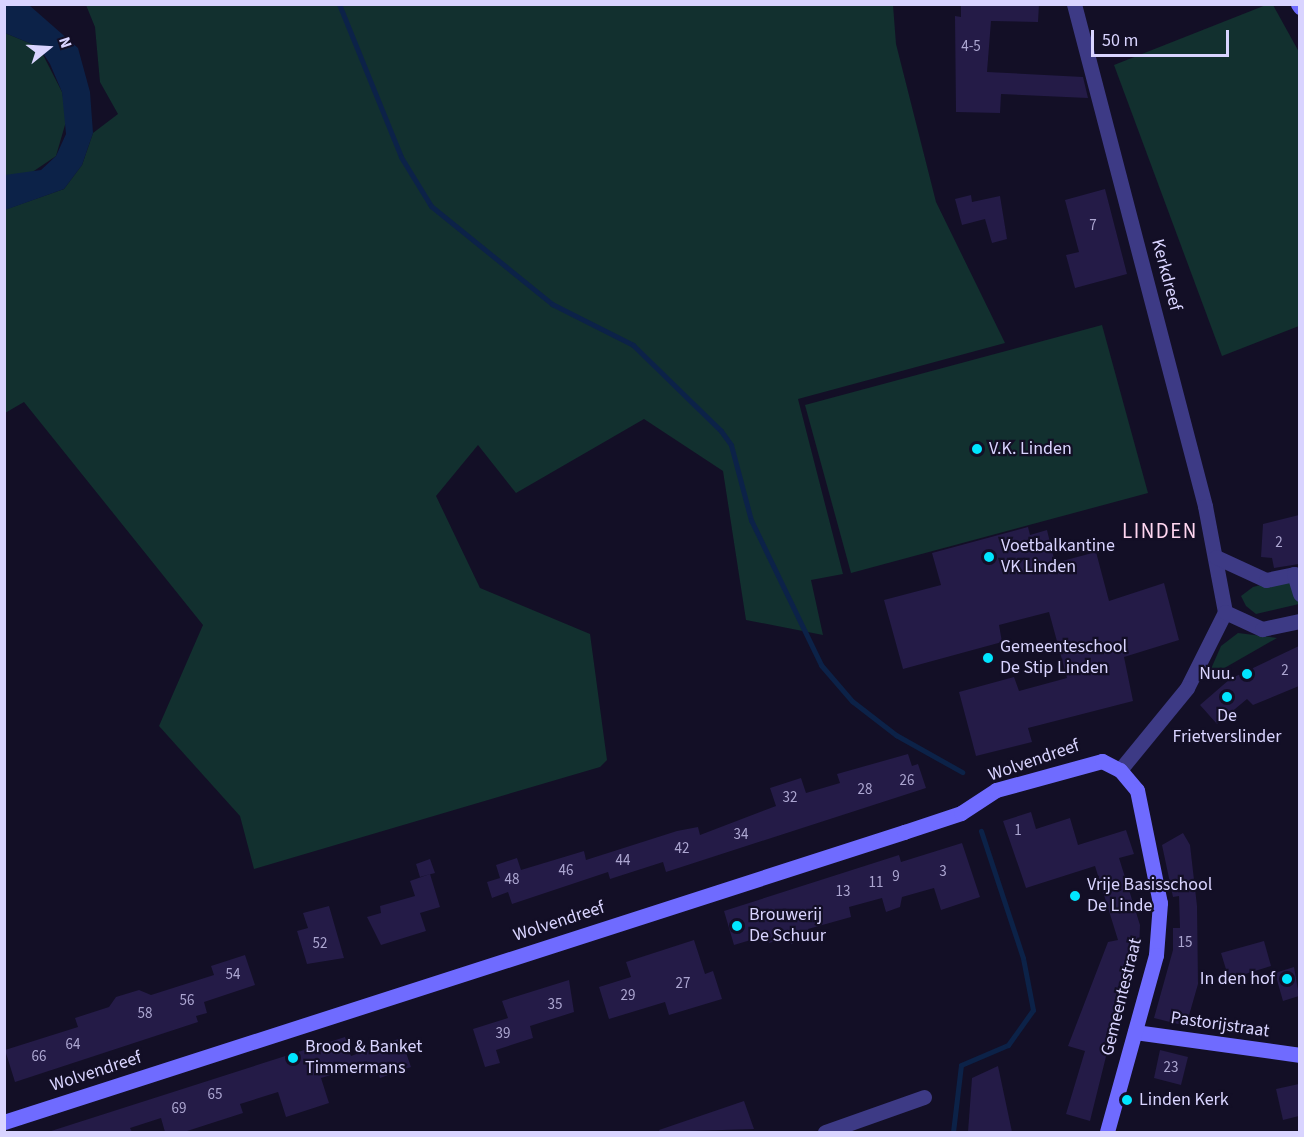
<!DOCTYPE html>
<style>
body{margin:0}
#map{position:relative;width:1304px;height:1137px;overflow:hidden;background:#130f26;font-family:"Source Sans 3",sans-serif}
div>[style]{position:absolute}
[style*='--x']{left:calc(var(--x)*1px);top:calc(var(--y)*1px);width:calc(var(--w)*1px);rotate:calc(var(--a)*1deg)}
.green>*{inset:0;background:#12302f}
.water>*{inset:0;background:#0c2248}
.stream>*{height:5px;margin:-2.5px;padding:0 2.5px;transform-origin:2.5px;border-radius:2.5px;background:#0c2248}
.building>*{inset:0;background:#241b47}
.street>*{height:15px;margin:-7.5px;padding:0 7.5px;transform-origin:7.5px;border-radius:7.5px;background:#3d3a85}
.secondary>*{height:15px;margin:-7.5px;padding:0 7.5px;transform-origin:7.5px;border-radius:7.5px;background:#6f6bff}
.dots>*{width:16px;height:16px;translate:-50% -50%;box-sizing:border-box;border:3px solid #130f26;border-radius:50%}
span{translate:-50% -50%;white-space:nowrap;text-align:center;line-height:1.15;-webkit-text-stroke:4.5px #130f26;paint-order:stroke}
.number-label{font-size:15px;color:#aca6d1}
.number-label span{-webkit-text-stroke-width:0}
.street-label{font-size:18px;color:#d9d4ff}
.poi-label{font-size:18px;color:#d9d4ff}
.left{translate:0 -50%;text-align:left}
.right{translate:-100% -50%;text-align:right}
.quarter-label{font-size:21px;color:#ffd6f0;letter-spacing:1.5px}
.frame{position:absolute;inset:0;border:6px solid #d9d4ff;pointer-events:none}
.north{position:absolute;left:18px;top:18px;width:60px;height:60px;-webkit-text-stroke:4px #130f26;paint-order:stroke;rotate:72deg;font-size:16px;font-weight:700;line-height:24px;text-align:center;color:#d9d4ff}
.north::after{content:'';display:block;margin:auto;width:21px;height:27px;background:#d9d4ff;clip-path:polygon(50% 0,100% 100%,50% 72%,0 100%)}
.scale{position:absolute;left:1091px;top:30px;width:138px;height:27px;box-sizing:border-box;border:3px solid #d9d4ff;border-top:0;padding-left:8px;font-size:18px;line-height:21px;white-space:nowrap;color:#d9d4ff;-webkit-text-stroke:4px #130f26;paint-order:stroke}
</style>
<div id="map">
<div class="green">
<div style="clip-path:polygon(86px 5px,893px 5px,896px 44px,936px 202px,1005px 343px,798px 399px,843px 574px,811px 580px,823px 635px,746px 620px,723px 471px,644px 419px,516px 493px,478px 445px,436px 496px,480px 588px,590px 634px,607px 760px,600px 767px,254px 869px,240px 816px,159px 726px,203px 625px,24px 402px,5px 413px,4px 210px,64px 189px,82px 165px,93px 133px,118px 114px,100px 82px,95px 27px)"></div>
<div style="clip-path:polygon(1266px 5px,1273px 5px,1299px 52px,1299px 326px,1222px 356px,1114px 65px)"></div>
<div style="clip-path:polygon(5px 33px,39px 47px,62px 92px,67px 118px,56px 156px,28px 175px,5px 175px)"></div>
<div style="clip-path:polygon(1102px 325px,1148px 493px,851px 573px,805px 405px)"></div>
<div style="clip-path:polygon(1299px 575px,1299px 604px,1256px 614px,1246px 606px,1241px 596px,1253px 587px)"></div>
<div style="clip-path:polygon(1238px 633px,1277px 638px,1207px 678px,1221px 646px)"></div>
</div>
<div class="water">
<div style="clip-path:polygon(29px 5px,78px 48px,90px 92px,93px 133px,82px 165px,64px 189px,5px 210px,5px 175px,41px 170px,56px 156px,66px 134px,62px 92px,50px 64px,39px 47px,5px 33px,5px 5px)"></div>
</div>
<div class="stream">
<div style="--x:339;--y:4;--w:165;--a:67.9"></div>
<div style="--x:401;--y:157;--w:57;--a:58.5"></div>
<div style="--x:431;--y:206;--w:156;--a:39"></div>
<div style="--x:552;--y:304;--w:91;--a:26.8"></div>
<div style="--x:633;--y:345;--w:123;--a:44.3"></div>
<div style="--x:721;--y:431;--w:17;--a:54"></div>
<div style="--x:731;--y:445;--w:78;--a:75.1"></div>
<div style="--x:751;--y:520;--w:161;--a:64.2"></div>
<div style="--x:821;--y:665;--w:48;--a:49.3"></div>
<div style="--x:852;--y:701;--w:56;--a:37.7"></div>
<div style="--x:896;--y:735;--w:76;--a:29.3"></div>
<div style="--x:953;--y:1132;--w:67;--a:-83.2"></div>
<div style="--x:961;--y:1065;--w:51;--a:-23.1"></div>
<div style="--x:1008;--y:1045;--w:43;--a:-54.5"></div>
<div style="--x:1033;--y:1010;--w:53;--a:-100.9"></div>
<div style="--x:1023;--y:958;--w:134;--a:-108.3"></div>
</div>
<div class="building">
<div style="clip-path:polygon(961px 4px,1039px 4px,1038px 22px,991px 21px,987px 72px,1083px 77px,1088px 98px,1001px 94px,1000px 113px,956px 112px,955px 16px,961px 17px)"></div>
<div style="clip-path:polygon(1105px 189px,1127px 274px,1075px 288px,1066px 255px,1079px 252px,1065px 200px)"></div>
<div style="clip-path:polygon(971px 195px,972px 202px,1000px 196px,1007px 239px,992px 243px,985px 219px,962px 225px,955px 199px)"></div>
<div style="clip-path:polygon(1299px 515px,1299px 564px,1274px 568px,1272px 558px,1261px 557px,1263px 524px)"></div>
<div style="clip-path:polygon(1028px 527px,1030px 535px,1047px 530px,1055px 563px,1096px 552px,1109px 601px,1164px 583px,1179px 640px,1124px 657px,1133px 701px,1028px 728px,1032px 742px,976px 756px,959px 692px,1014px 677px,1019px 691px,1067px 678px,1049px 612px,999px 625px,1002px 642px,903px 669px,884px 600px,941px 585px,932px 553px)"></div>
<div style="clip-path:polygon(1299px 646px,1299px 686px,1253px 705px,1247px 699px,1217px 724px,1200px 705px,1230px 679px)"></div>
<div style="clip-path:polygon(908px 754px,912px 766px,918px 764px,926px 788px,666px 872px,663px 862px,610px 879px,608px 872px,512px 904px,508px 892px,492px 898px,487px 882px,500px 878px,496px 865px,517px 858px,521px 870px,584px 851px,586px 860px,677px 831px,698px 827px,700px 835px,776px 806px,770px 788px,801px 778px,806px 793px,840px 783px,837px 774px)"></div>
<div style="clip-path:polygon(1031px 812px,1036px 829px,1070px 818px,1078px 845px,1126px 830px,1134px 854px,1119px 858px,1140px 925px,1139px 952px,1124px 1002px,1120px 1000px,1090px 1121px,1066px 1114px,1085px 1051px,1068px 1046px,1108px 942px,1118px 940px,1095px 866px,1026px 888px,1003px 821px)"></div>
<div style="clip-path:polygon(1183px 833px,1190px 845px,1197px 906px,1198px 984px,1186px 1026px,1154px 1018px,1173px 950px,1173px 928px,1180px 928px,1179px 896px,1173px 897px,1162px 845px)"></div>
<div style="clip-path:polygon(962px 843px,980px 897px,941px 910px,934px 888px,902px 897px,900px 907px,886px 912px,882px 898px,849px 907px,851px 917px,808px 929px,811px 937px,791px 944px,789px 937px,769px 943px,767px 935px,734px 945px,724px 911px,899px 855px,901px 862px)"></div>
<div style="clip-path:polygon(430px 859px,435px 873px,420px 877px,416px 864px)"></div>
<div style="clip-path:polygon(430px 874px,440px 907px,420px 913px,426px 931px,381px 945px,367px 917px,381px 913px,380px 906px,415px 896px,410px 881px)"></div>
<div style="clip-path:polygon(329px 906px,344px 958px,307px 964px,297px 931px,308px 928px,303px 913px)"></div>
<div style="clip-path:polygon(694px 940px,705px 974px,713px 971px,722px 999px,669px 1015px,665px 1002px,609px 1019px,599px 987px,631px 977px,626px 962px)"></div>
<div style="clip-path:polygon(1264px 941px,1271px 966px,1229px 979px,1221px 953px)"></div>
<div style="clip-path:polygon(245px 955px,255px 985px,204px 1002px,207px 1013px,196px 1016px,198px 1022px,15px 1082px,5px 1050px,78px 1027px,75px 1018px,109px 1007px,116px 997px,139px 990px,151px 995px,214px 975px,211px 966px)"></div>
<div style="clip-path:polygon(1294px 967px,1299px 996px,1283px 1001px,1275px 973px)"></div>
<div style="clip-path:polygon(569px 980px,574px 1012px,530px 1026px,533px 1038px,496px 1050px,500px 1063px,485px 1067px,473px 1029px,508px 1018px,502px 1001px)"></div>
<div style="clip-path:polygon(345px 1037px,351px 1056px,401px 1038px,411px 1067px,380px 1078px,374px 1062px,321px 1078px,329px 1103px,286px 1117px,278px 1092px,240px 1104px,243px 1113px,184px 1132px,165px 1132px,161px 1118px,130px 1128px,132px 1132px,48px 1132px)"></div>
<div style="clip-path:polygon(1160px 1050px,1188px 1057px,1181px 1085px,1154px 1078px)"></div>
<div style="clip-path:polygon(998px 1066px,1012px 1132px,968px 1132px,972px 1078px)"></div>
<div style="clip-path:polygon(1299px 1084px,1299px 1116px,1283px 1120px,1276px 1089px)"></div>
<div style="clip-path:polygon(744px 1101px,754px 1129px,660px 1132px,659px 1130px)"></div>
</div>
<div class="street">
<div style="--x:1074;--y:4;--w:519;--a:75.37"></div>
<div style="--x:1205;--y:506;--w:108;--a:79.3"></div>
<div style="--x:1225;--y:612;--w:85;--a:116.6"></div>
<div style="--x:1187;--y:688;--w:106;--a:129.3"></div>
<div style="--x:1216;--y:557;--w:55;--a:24.7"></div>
<div style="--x:1266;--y:580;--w:29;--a:-12"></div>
<div style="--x:1294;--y:574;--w:21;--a:73"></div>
<div style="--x:1225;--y:612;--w:41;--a:24.7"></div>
<div style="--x:1262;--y:629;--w:39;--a:-12"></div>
<div style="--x:825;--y:1132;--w:105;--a:-19.5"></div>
</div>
<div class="secondary">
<div style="--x:1298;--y:4;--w:4;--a:56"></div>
<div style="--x:1135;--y:1032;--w:167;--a:7.9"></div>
<div style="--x:4;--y:1122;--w:946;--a:-17.86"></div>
<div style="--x:904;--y:832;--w:60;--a:-18.4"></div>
<div style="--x:961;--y:813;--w:42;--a:-33.3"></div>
<div style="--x:996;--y:790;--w:110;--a:-15.3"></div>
<div style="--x:1102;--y:761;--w:20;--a:27"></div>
<div style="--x:1120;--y:770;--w:26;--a:50"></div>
<div style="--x:1137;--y:790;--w:115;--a:78.5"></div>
<div style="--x:1160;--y:903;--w:52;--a:94.4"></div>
<div style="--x:1156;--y:955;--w:184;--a:105.5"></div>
</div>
<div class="dots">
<div style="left:977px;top:449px;background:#00e5ff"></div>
<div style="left:989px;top:557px;background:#00e5ff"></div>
<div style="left:988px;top:658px;background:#00e5ff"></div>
<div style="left:1247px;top:674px;background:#00e5ff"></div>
<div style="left:1227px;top:697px;background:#00e5ff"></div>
<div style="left:1075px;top:896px;background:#00e5ff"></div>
<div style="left:737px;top:926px;background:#00e5ff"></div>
<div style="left:1287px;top:979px;background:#00e5ff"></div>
<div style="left:293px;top:1058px;background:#00e5ff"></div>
<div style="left:1127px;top:1100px;background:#00e5ff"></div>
</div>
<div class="number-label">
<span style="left:971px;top:47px">4-5</span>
<span style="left:1093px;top:226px">7</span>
<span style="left:1279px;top:543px">2</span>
<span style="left:1285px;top:671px">2</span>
<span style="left:907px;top:781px">26</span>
<span style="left:865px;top:790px">28</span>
<span style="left:790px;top:798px">32</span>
<span style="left:1018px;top:831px">1</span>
<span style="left:741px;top:835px">34</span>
<span style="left:682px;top:849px">42</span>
<span style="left:623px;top:861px">44</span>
<span style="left:566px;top:871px">46</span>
<span style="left:943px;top:872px">3</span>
<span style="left:896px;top:877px">9</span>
<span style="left:512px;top:880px">48</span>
<span style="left:876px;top:883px">11</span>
<span style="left:843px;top:892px">13</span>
<span style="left:1185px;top:943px">15</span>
<span style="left:320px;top:944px">52</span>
<span style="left:233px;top:975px">54</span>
<span style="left:683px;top:984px">27</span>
<span style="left:628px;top:996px">29</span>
<span style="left:187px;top:1001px">56</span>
<span style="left:555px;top:1005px">35</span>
<span style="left:145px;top:1014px">58</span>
<span style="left:503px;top:1034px">39</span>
<span style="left:73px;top:1045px">64</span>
<span style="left:39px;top:1057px">66</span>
<span style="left:1171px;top:1068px">23</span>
<span style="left:215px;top:1095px">65</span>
<span style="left:179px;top:1109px">69</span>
</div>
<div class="street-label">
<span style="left:1166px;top:275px;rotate:75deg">Kerkdreef</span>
<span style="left:1034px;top:761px;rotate:-19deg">Wolvendreef</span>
<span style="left:559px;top:922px;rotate:-18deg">Wolvendreef</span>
<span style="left:1122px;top:997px;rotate:-76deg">Gemeentestraat</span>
<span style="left:1220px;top:1025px;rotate:8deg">Pastorijstraat</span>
<span style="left:96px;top:1072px;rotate:-18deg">Wolvendreef</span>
</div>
<div class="poi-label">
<span class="left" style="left:989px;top:449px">V.K. Linden</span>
<span class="left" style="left:1001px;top:557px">Voetbalkantine<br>VK Linden</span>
<span class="left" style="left:1000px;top:658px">Gemeenteschool<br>De Stip Linden</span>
<span class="right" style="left:1235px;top:674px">Nuu.</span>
<span style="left:1227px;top:727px">De<br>Frietverslinder</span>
<span class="left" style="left:1087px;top:896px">Vrije Basisschool<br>De Linde</span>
<span class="left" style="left:749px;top:926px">Brouwerij<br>De Schuur</span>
<span class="right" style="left:1275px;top:979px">In den hof</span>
<span class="left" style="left:305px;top:1058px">Brood &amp; Banket<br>Timmermans</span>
<span class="left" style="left:1139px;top:1100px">Linden Kerk</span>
</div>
<div class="quarter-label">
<span style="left:1160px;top:531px">LINDEN</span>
</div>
<div class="frame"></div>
<div class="north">N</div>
<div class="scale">50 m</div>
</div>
